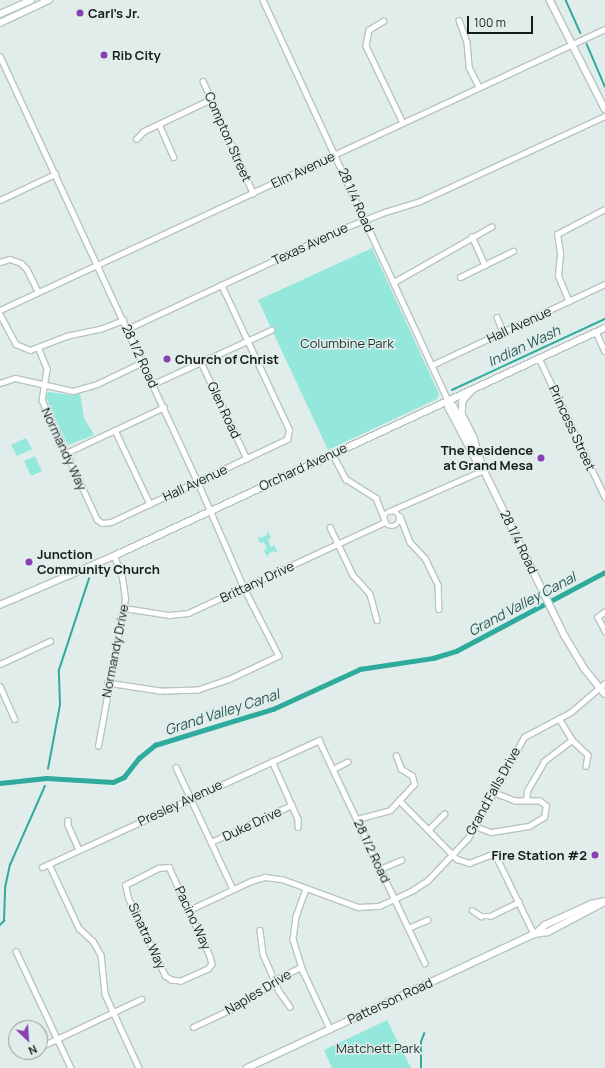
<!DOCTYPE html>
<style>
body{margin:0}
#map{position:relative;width:605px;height:1068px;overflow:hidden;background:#e1edeb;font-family:Manrope,sans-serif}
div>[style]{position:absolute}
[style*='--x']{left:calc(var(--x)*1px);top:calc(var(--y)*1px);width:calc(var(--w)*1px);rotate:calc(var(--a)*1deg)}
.green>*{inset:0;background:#94e8db}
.stream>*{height:1.5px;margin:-0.75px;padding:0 0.75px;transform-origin:0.75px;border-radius:0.75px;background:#2eab9c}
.canal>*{height:4.5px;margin:-2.25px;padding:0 2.25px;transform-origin:2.25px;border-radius:2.25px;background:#2eab9c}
.roads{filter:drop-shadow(1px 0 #b8c4c2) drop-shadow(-1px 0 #b8c4c2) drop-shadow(0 1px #b8c4c2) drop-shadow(0 -1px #b8c4c2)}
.minor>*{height:4.5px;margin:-2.25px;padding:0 2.25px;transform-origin:2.25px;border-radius:2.25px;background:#fff}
.minor>.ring{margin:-2.25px;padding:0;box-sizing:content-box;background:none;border:4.5px solid #fff;border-radius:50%}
.major>*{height:5.5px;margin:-2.75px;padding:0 2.75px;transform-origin:2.75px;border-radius:2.75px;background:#fff}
.dots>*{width:11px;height:11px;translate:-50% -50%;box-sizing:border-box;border:2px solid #e1edeb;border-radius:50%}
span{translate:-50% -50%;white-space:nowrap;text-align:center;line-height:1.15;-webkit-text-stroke:3px #e1edeb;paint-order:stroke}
.poi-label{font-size:13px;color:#171c1b;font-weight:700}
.left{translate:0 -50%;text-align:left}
.right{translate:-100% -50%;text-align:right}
.street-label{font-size:13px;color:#171c1b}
.park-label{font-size:13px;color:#1b2f2c}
.water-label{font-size:14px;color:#275952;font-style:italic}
.north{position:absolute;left:8px;top:1020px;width:40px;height:40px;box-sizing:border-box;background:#e1edeb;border:1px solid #909998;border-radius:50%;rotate:155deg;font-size:11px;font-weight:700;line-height:16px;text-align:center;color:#171c1b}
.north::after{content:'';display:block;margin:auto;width:14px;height:18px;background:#8840b3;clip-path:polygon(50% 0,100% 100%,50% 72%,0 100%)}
.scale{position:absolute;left:467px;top:16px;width:66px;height:18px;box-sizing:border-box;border:2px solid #171c1b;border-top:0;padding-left:5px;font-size:12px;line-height:14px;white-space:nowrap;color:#171c1b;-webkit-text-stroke:3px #e1edeb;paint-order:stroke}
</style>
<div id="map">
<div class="green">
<div style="clip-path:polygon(372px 248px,439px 394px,437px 399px,328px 450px,258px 300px)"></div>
<div style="clip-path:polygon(48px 392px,71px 395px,80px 393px,84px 418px,94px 435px,68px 445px,46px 398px)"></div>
<div style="clip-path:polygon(26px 438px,32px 449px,17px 456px,11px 445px)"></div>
<div style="clip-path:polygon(35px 456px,42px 471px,31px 476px,24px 461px)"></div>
<div style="clip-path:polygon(267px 530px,271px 538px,268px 540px,271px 547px,274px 545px,278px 553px,274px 551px,268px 554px,267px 558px,264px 550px,267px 549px,264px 542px,260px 543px,257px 535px,260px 538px,267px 535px)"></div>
<div style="clip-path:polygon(387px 1020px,411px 1068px,332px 1068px,324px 1050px)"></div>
</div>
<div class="stream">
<div style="--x:566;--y:0;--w:36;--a:66"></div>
<div style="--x:587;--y:44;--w:46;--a:66.8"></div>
<div style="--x:452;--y:390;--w:169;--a:-24.9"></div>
<div style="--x:48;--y:769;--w:65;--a:-79.4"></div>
<div style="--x:60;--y:705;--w:35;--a:-92"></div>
<div style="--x:59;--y:670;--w:96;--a:-71.8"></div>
<div style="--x:0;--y:925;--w:6;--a:-45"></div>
<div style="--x:4;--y:921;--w:33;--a:-88"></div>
<div style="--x:5;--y:888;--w:24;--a:-78"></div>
<div style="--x:10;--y:865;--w:86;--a:-66.1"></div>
<div style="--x:421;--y:1068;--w:26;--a:-90"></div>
<div style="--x:421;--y:1042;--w:9;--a:-69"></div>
</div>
<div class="canal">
<div style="--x:0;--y:783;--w:46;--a:-6.2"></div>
<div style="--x:46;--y:778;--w:67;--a:3.4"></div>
<div style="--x:113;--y:782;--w:12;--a:-24"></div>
<div style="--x:124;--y:777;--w:24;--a:-52"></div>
<div style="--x:139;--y:758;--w:21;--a:-39"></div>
<div style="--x:155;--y:745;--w:123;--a:-17"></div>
<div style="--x:273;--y:709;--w:96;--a:-24.7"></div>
<div style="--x:360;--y:669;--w:74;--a:-8.6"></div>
<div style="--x:433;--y:658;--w:24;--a:-17"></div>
<div style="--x:456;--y:651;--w:169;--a:-27.9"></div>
</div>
<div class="roads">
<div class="minor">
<div style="--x:263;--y:0;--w:441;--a:65.2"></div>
<div style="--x:448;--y:400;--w:8;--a:45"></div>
<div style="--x:454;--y:406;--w:52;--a:64.9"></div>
<div style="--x:459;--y:20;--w:23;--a:70"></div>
<div style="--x:467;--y:42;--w:25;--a:85"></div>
<div style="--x:469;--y:67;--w:22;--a:63"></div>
<div style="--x:384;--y:21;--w:17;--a:149"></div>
<div style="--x:369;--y:30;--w:16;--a:101"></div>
<div style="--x:366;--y:46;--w:85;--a:64.3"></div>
<div style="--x:0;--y:56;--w:465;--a:65.1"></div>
<div style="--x:196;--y:478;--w:120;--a:66.4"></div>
<div style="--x:244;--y:588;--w:76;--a:62.8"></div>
<div style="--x:279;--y:656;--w:54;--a:154.9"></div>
<div style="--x:230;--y:679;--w:34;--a:161"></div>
<div style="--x:198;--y:690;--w:38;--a:178"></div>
<div style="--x:160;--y:691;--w:53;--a:-171.3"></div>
<div style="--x:203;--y:81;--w:123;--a:65.9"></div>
<div style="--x:159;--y:124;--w:36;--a:66"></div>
<div style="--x:136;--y:139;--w:11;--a:-45"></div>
<div style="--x:144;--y:131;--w:74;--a:-25.5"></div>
<div style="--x:0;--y:200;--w:61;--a:-25.3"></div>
<div style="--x:472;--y:236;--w:32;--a:66"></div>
<div style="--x:0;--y:262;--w:10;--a:-17"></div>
<div style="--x:10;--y:259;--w:12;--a:20"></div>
<div style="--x:21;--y:263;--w:8;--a:45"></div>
<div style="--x:27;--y:269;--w:25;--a:64"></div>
<div style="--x:460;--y:277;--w:59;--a:-26.1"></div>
<div style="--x:394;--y:282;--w:112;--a:-29.6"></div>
<div style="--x:569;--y:302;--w:28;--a:-113"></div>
<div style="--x:558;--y:276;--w:23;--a:-85"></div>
<div style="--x:560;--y:253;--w:19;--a:-99"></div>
<div style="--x:557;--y:234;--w:54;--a:-27.5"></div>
<div style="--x:0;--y:310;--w:667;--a:-24.91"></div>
<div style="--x:0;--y:314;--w:34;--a:62"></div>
<div style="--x:16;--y:344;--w:15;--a:23"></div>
<div style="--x:30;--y:350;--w:39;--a:-21"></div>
<div style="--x:66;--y:336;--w:35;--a:-12"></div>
<div style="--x:100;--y:329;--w:25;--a:-21"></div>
<div style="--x:497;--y:317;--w:16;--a:68"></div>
<div style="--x:127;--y:329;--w:234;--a:-25"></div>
<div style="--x:339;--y:230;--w:49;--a:-21.4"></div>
<div style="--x:385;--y:212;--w:34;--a:-17"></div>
<div style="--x:418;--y:202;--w:206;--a:-24.7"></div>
<div style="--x:596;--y:332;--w:21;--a:65"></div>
<div style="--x:39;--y:349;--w:22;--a:68"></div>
<div style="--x:47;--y:369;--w:31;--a:99"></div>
<div style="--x:42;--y:400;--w:131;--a:65.2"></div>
<div style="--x:97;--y:519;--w:6;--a:39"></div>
<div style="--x:102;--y:523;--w:9;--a:-6"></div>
<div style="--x:111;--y:522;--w:195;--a:-25.2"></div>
<div style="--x:287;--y:439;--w:9;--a:-77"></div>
<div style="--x:289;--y:430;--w:160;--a:-115.1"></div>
<div style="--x:539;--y:358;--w:154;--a:64.6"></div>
<div style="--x:201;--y:362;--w:107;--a:64.6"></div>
<div style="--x:432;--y:365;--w:191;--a:-25.1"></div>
<div style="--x:0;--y:383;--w:16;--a:-18"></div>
<div style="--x:15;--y:378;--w:59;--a:12.6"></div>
<div style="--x:73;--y:391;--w:25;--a:-16"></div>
<div style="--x:97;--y:384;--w:51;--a:-25.6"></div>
<div style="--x:153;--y:384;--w:130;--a:-24.6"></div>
<div style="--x:115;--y:430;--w:82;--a:64.7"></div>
<div style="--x:66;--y:453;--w:108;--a:-25.1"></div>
<div style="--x:332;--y:453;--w:30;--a:62"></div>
<div style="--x:346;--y:479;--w:36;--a:32"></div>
<div style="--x:376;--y:498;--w:22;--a:68"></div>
<div class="ring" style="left:384px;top:511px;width:11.5px;height:11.5px"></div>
<div style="--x:390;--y:511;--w:103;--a:-23.6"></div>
<div style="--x:400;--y:516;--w:28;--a:69"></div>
<div style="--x:410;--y:542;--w:22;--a:47"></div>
<div style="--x:425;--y:558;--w:30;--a:64"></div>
<div style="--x:438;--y:585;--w:24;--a:88"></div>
<div style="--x:330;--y:527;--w:53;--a:64.4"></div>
<div style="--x:353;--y:575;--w:25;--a:48"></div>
<div style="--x:370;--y:594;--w:27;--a:75"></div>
<div style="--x:124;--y:608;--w:46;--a:8.8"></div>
<div style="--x:169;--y:615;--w:19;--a:-6"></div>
<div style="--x:188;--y:613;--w:217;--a:-24.8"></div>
<div style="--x:605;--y:612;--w:9;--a:144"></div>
<div style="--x:598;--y:617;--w:16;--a:63"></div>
<div style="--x:0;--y:664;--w:55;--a:-24.7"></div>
<div style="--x:0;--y:686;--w:36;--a:66"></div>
<div style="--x:559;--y:718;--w:26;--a:59"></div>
<div style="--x:572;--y:740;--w:22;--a:43"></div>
<div style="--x:588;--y:755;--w:11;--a:100"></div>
<div style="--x:98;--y:746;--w:149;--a:-79.6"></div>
<div style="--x:125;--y:599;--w:21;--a:-98"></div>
<div style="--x:122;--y:578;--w:23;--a:-110"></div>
<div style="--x:272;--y:761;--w:64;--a:65.9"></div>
<div style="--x:298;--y:819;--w:8;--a:90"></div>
<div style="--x:176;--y:767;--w:135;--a:65"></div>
<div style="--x:333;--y:769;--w:16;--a:-27"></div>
<div style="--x:399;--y:800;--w:83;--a:45.5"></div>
<div style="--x:457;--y:859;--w:13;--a:18"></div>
<div style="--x:469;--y:863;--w:22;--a:-21"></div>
<div style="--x:490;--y:855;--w:8;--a:23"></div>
<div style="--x:497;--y:858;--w:85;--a:64"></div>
<div style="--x:526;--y:801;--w:10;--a:-84"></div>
<div style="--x:527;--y:791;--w:34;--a:-60"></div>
<div style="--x:544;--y:761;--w:35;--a:-37"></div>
<div style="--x:357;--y:819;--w:34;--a:-15"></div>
<div style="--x:390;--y:810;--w:35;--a:-47"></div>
<div style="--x:414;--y:784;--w:8;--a:-104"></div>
<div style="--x:412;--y:776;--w:13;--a:-148"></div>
<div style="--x:401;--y:769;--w:14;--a:-111"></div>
<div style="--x:68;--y:820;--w:5;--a:90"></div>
<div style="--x:68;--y:825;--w:27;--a:66"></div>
<div style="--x:475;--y:826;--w:17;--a:21"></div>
<div style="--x:491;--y:832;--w:38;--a:-9"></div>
<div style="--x:529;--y:826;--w:17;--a:-31"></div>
<div style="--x:544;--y:817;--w:11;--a:-80"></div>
<div style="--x:546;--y:806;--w:8;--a:-140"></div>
<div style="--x:540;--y:801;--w:25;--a:180"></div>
<div style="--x:515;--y:801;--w:25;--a:-159"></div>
<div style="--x:428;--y:830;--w:23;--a:-45"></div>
<div style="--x:211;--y:842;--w:89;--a:-24.6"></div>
<div style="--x:49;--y:864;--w:71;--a:64.9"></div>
<div style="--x:79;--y:928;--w:19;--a:43"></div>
<div style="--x:93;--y:941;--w:16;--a:60"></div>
<div style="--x:101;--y:955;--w:39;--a:84"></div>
<div style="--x:105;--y:994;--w:81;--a:65.3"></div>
<div style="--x:42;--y:867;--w:305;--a:-24.6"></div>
<div style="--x:319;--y:740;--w:247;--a:64.6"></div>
<div style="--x:169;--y:867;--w:98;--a:65.3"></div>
<div style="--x:210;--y:956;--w:8;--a:76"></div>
<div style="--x:212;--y:964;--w:6;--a:129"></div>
<div style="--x:208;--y:969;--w:30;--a:156"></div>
<div style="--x:181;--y:981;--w:10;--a:-174"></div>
<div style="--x:171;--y:980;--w:7;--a:-146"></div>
<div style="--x:165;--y:976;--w:86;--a:-115.4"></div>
<div style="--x:128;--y:898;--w:13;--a:-103"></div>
<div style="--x:125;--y:885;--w:38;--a:-27"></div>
<div style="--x:159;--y:868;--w:10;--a:-6"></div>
<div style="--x:380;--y:869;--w:23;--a:-23"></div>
<div style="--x:306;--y:889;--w:30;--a:110"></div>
<div style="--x:296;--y:917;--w:22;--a:98"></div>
<div style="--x:293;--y:939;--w:34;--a:73"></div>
<div style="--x:303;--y:971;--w:64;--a:65"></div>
<div style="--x:189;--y:910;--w:68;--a:-25.1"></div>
<div style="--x:251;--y:881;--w:15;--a:-16"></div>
<div style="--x:265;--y:877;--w:17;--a:7"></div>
<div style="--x:282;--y:879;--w:81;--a:20.2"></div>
<div style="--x:358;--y:907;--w:21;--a:-3"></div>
<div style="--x:379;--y:906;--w:38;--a:-25"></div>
<div style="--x:413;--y:890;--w:17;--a:-33"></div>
<div style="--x:427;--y:881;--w:59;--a:-46.4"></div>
<div style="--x:468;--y:838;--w:115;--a:-61"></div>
<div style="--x:524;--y:737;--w:53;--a:-28"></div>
<div style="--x:571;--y:712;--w:45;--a:-40.5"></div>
<div style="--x:472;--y:910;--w:11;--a:34"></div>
<div style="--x:481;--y:916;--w:9;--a:0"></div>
<div style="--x:490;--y:916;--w:32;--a:-26"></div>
<div style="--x:408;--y:928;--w:21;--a:-23"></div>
<div style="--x:260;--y:930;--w:24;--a:83"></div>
<div style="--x:263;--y:954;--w:40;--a:66.6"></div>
<div style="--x:279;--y:991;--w:19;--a:55"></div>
<div style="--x:16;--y:951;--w:129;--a:64.8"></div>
<div style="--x:193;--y:1027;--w:45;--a:-24.9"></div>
<div style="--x:234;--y:1008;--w:56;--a:-33.4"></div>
<div style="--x:281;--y:977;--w:22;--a:-27"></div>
<div style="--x:40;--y:1047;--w:112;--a:-25.4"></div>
<div style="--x:28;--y:1053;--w:1;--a:-45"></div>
</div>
<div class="major">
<div style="--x:550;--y:0;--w:122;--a:63.2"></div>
<div style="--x:0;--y:14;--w:34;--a:-24"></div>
<div style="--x:0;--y:23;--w:54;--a:-25.1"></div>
<div style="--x:472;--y:391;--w:13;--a:132"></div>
<div style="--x:463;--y:401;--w:13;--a:94"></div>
<div style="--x:462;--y:414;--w:27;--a:63"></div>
<div style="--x:474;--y:438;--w:34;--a:73"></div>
<div style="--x:484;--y:470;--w:185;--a:64"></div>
<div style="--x:565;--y:636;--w:37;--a:59"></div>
<div style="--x:584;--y:668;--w:33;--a:51"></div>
<div style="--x:448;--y:400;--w:8;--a:83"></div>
<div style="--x:449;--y:408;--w:64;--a:62.2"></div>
<div style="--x:0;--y:605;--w:124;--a:-23.3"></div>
<div style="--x:114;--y:556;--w:541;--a:-24.91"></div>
<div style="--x:535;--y:934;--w:13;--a:-42"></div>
<div style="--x:545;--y:925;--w:51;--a:-24.5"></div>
<div style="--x:591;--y:904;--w:14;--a:-12"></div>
<div style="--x:247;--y:1068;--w:317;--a:-25"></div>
<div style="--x:534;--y:934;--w:14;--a:-8"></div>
<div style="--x:548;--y:932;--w:64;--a:-27.8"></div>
</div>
</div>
<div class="dots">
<div style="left:80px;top:13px;background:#8840b3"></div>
<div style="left:104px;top:55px;background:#8840b3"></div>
<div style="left:167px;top:359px;background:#8840b3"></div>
<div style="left:541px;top:458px;background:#8840b3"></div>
<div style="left:29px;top:562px;background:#8840b3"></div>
<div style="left:595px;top:855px;background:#8840b3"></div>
</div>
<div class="poi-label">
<span class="left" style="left:88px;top:13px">Carl's Jr.</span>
<span class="left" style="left:112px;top:55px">Rib City</span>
<span class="left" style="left:175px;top:359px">Church of Christ</span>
<span class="right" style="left:533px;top:458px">The Residence<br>at Grand Mesa</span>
<span class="left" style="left:37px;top:562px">Junction<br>Community Church</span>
<span class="right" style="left:587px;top:855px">Fire Station #2</span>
</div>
<div class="street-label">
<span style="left:228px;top:137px;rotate:66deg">Compton Street</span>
<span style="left:303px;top:170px;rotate:-25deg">Elm Avenue</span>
<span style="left:356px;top:200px;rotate:66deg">28 1/4 Road</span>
<span style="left:310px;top:244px;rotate:-25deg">Texas Avenue</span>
<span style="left:519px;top:325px;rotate:-25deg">Hall Avenue</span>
<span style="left:140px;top:356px;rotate:65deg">28 1/2 Road</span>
<span style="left:224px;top:410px;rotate:65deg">Glen Road</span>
<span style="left:572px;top:428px;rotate:65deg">Princess Street</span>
<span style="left:64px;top:449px;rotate:65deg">Normandy Way</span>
<span style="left:303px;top:467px;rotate:-25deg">Orchard Avenue</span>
<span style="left:195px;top:483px;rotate:-25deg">Hall Avenue</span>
<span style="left:519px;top:542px;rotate:64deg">28 1/4 Road</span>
<span style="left:257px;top:582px;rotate:-25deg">Brittany Drive</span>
<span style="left:115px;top:651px;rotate:-79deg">Normandy Drive</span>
<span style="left:493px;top:791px;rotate:-61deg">Grand Falls Drive</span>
<span style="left:180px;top:803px;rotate:-25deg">Presley Avenue</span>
<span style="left:252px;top:824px;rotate:-25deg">Duke Drive</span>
<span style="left:372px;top:851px;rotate:65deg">28 1/2 Road</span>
<span style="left:193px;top:918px;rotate:65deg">Pacino Way</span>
<span style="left:147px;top:936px;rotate:65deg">Sinatra Way</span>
<span style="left:258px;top:992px;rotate:-31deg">Naples Drive</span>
<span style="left:390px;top:1001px;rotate:-25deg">Patterson Road</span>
</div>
<div class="park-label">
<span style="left:347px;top:343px">Columbine Park</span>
<span style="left:378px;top:1048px">Matchett Park</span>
</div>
<div class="water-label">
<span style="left:524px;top:346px;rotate:-25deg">Indian Wash</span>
<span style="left:522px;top:604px;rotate:-28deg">Grand Valley Canal</span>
<span style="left:222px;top:712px;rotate:-18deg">Grand Valley Canal</span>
</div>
<div class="north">N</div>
<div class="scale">100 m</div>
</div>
